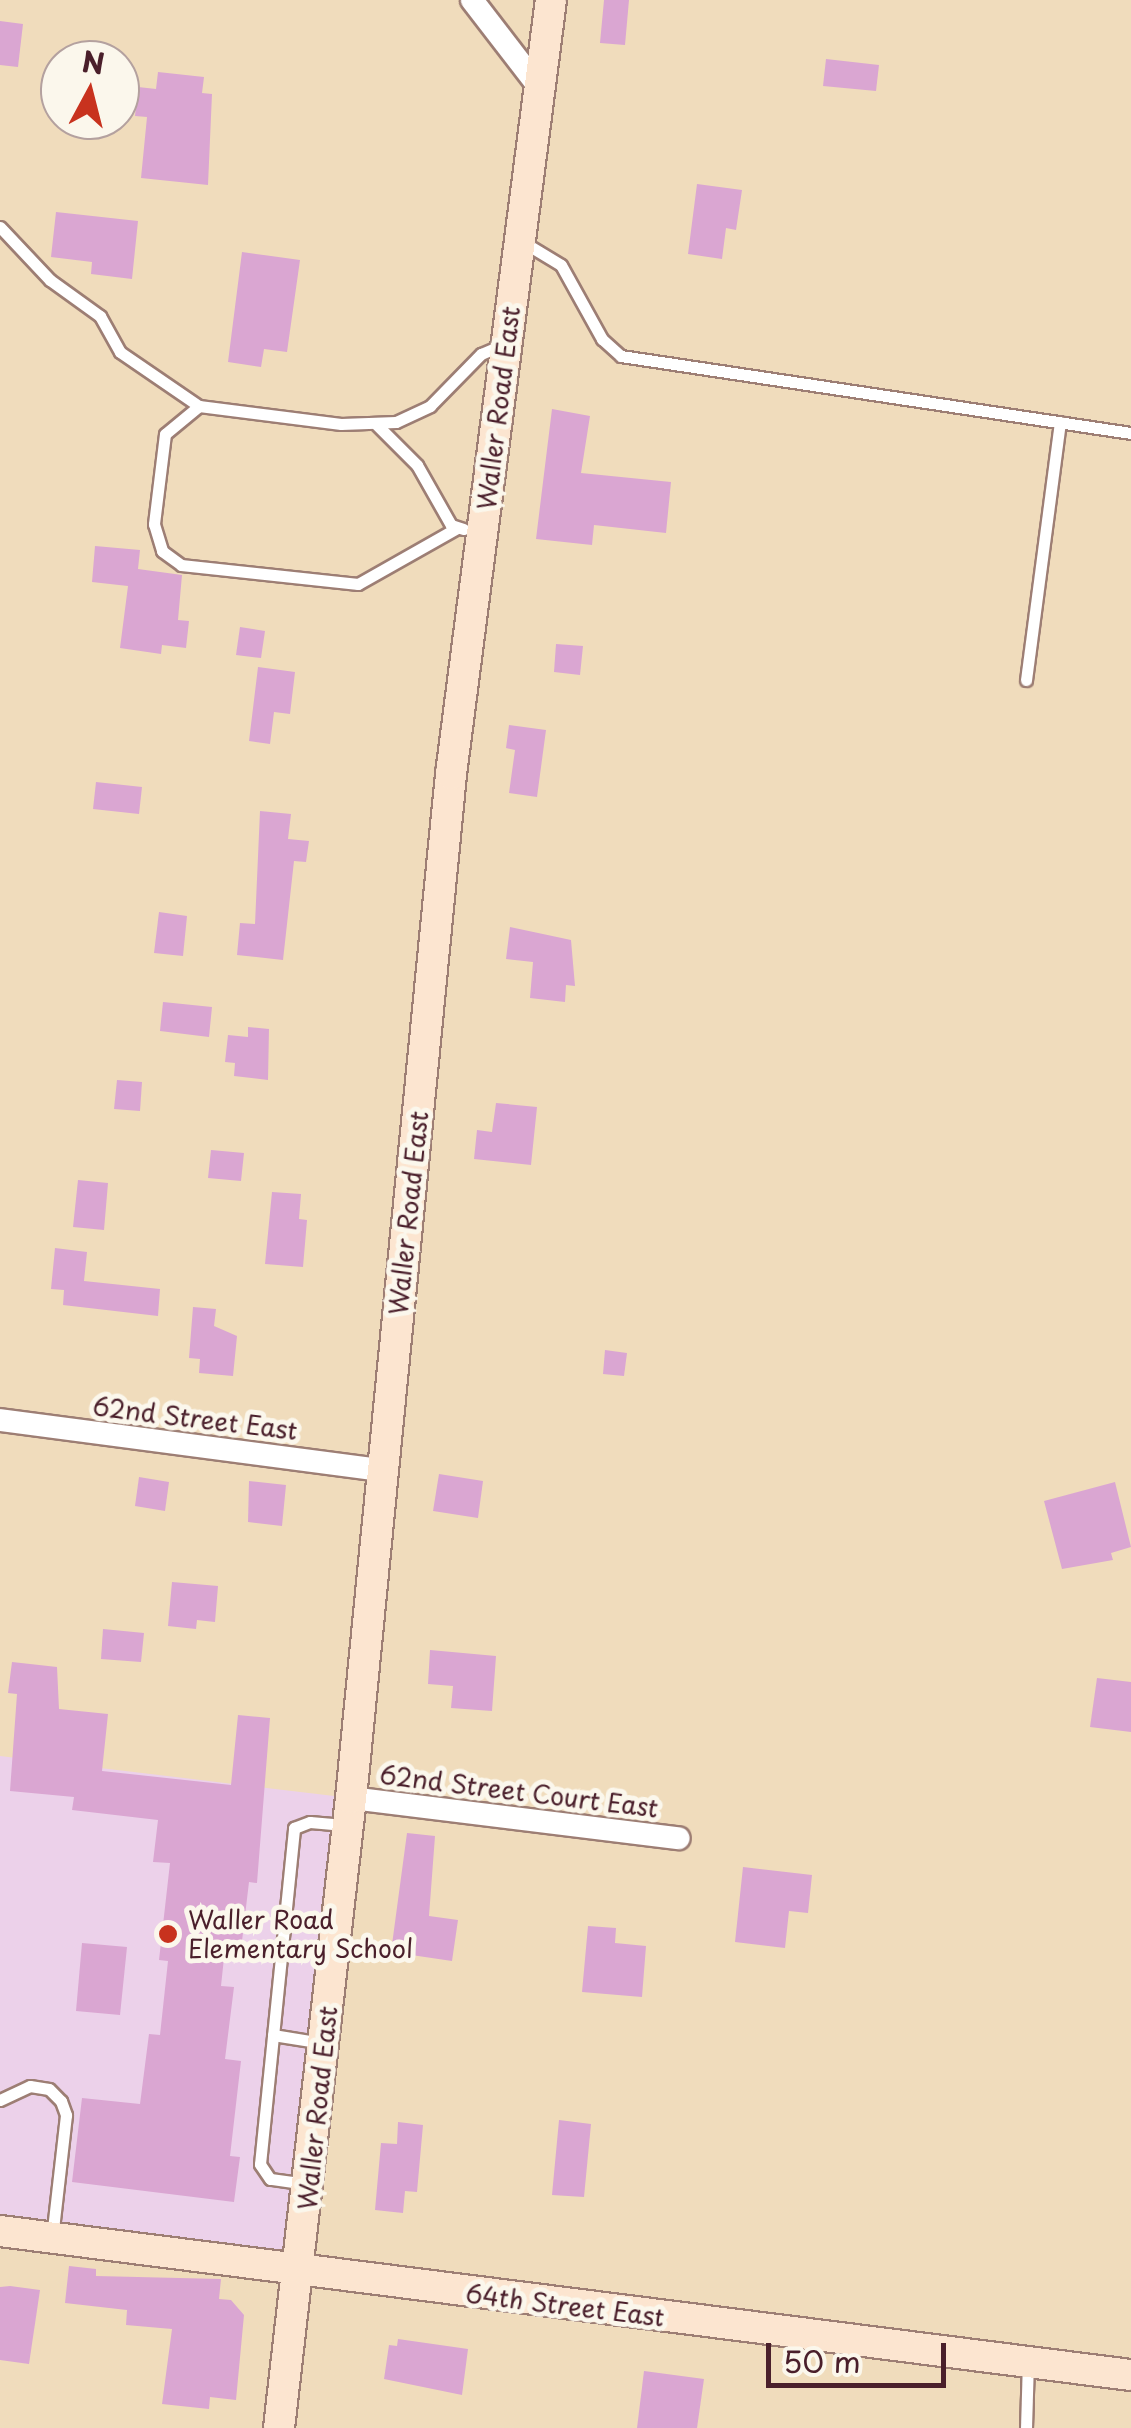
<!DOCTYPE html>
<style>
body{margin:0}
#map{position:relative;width:1131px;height:2428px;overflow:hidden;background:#f0dcbc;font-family:"Playpen Sans",sans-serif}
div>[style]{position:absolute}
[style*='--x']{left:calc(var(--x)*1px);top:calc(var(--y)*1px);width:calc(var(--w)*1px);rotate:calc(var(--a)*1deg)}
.built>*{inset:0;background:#ecd1ea}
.building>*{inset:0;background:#daa6d2}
.roads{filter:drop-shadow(2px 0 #9d7e74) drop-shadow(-2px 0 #9d7e74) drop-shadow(0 2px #9d7e74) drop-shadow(0 -2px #9d7e74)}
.lane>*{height:11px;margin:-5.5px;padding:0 5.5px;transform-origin:5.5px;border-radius:5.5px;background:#fff}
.street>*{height:22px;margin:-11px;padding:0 11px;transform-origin:11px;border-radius:11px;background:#fff}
.secondary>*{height:30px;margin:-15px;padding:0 15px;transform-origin:15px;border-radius:15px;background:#fce5d0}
.dots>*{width:28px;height:28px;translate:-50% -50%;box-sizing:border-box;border:5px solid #fbf7ec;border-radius:50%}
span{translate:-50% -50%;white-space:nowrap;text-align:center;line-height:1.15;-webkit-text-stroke:10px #fbf7ec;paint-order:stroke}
.street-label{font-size:25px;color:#4a1f2b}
.poi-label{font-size:25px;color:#4a1f2b}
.left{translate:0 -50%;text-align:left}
.north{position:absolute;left:40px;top:40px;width:100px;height:100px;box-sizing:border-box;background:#fbf7ec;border:2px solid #b4a19f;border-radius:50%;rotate:7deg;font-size:28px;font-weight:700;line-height:40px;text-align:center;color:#4a1f2b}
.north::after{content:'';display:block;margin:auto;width:35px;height:45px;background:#c8321e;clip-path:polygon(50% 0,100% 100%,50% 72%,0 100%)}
.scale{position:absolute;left:766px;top:2343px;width:180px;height:45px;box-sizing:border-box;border:5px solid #4a1f2b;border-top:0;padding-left:12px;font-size:30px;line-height:35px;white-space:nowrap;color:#4a1f2b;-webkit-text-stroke:8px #fbf7ec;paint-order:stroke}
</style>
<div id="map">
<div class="built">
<div style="clip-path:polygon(0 1756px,351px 1798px,299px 2271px,0 2231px)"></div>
</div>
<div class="building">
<div style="clip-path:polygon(604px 0,629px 0,625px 45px,600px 43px)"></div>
<div style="clip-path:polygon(0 21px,23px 24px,18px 67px,0 65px)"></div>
<div style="clip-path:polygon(826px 59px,879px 65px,876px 91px,823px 86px)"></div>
<div style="clip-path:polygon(158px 72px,204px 77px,202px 93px,212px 94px,208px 185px,141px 178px,147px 117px,135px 116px,138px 87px,156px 89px)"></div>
<div style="clip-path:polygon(697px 184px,742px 190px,736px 230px,726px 228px,722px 259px,688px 254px)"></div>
<div style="clip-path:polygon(56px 212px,138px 221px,132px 279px,91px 274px,92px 262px,51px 257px)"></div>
<div style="clip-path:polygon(242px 252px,300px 260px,287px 352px,264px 349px,261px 367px,228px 362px)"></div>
<div style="clip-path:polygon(552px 409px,590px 416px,581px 473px,671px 482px,666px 533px,594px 525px,592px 545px,536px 539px)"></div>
<div style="clip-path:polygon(95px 546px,140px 550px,138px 569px,182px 575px,178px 620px,189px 621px,186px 648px,162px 645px,161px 654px,120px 648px,128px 586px,92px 582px)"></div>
<div style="clip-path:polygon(240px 627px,265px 631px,261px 658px,236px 655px)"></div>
<div style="clip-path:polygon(556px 644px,583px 646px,580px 675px,554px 672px)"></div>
<div style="clip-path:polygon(258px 667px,295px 672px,290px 714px,274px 712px,270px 744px,249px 741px)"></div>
<div style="clip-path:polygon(509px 725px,546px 730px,537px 797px,509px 793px,515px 750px,506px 748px)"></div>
<div style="clip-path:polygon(96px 782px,142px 787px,139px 814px,93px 809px)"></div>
<div style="clip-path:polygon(260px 811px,291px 814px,288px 839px,309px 841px,306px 862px,294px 861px,283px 960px,237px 955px,240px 923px,255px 924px)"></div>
<div style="clip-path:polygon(159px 912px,187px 916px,183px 956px,154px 953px)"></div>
<div style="clip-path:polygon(510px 927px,571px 940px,575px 986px,566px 985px,565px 1002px,530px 998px,533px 962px,506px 959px)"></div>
<div style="clip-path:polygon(163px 1002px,212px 1007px,209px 1037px,160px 1031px)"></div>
<div style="clip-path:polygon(248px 1027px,269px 1029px,268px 1080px,234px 1076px,235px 1063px,225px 1062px,228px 1035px,248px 1037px)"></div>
<div style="clip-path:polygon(117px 1080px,142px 1082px,140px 1111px,114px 1109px)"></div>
<div style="clip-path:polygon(496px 1103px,537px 1107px,531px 1165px,474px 1159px,477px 1130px,492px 1132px)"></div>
<div style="clip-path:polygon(211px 1150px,244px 1153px,241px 1181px,208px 1178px)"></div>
<div style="clip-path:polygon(78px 1180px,108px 1183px,104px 1230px,73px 1227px)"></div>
<div style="clip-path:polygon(272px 1192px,301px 1194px,299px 1219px,307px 1220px,303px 1267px,265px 1264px)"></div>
<div style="clip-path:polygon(55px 1248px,87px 1252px,84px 1281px,160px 1289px,158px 1316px,63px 1305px,64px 1290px,51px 1289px)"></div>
<div style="clip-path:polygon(193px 1307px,216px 1309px,214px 1326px,237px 1336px,233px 1376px,199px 1373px,200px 1359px,189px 1358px)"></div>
<div style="clip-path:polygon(605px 1350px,627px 1353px,624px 1376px,603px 1374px)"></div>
<div style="clip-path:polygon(439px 1474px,483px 1481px,478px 1518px,433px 1511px)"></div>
<div style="clip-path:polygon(139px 1477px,169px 1482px,165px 1511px,135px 1506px)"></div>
<div style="clip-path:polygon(249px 1481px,286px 1485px,282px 1526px,248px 1522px)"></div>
<div style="clip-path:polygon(1115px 1482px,1131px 1547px,1111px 1553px,1113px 1560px,1062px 1569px,1044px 1501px)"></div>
<div style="clip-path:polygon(172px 1582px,218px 1586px,215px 1622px,197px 1620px,196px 1629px,168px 1626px)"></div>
<div style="clip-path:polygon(103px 1629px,144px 1633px,141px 1662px,101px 1659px)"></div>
<div style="clip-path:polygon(430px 1650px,496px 1656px,492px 1711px,451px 1708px,453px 1686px,428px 1684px)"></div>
<div style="clip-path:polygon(12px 1662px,57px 1667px,59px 1709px,108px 1714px,102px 1771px,231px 1785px,238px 1715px,270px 1718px,257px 1883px,249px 1882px,242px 1941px,226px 1939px,221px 1986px,234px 1987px,225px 2059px,241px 2061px,230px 2156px,240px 2157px,234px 2202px,72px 2182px,82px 2098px,140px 2104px,149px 2034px,160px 2035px,168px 1961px,159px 1960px,170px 1863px,153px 1862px,158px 1820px,72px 1810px,74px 1797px,10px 1791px,17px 1694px,8px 1693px)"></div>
<div style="clip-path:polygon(1097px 1678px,1131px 1682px,1131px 1732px,1090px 1727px)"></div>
<div style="clip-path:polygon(407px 1833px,435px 1836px,429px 1916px,458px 1920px,452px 1961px,391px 1952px)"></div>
<div style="clip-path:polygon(743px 1867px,812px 1875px,808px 1913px,789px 1911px,785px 1948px,735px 1942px)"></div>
<div style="clip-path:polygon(588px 1926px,616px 1928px,615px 1943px,646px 1946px,642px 1997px,582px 1992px)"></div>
<div style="clip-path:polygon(82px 1943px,127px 1947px,120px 2015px,76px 2011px)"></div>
<div style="clip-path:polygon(559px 2120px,591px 2124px,584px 2197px,552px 2195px)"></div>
<div style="clip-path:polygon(398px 2122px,423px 2125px,417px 2192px,405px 2191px,403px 2213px,375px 2210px,381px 2143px,397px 2144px)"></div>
<div style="clip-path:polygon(69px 2266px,96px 2269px,96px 2276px,221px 2279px,219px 2299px,231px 2300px,244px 2315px,236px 2400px,210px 2397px,209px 2409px,162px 2404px,172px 2329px,126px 2325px,127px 2310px,65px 2303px)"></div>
<div style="clip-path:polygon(10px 2286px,40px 2290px,29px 2364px,0 2360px,0 2287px)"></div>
<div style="clip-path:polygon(398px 2339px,468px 2349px,462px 2395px,384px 2379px,389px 2345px,397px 2346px)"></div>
<div style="clip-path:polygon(644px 2371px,704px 2379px,697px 2428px,637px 2428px)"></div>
</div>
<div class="roads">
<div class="lane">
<div style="--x:0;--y:227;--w:73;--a:46.7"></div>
<div style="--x:50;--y:280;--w:62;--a:35.8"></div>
<div style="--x:100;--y:316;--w:41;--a:60.9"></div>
<div style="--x:120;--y:352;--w:96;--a:34.4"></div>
<div style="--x:199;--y:406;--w:143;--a:7.2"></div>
<div style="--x:341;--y:424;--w:55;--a:-2.1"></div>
<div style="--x:396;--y:422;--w:38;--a:-25"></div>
<div style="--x:430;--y:406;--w:73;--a:-45.6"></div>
<div style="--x:481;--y:354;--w:23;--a:-23"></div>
<div style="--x:523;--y:242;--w:44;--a:31.2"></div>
<div style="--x:561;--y:265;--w:85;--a:61"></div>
<div style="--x:602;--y:339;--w:25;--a:42"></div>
<div style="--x:621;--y:356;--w:516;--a:8.59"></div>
<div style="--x:199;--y:406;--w:44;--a:140.5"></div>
<div style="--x:165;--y:434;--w:91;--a:97"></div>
<div style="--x:154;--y:524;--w:28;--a:73"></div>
<div style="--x:162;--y:551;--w:24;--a:36"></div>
<div style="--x:181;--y:565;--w:178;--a:6.1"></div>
<div style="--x:358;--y:584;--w:114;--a:-29.5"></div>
<div style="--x:376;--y:424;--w:58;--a:45"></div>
<div style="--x:417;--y:465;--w:69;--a:60.5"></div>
<div style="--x:451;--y:525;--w:13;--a:18"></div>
<div style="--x:1026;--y:680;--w:260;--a:-82.5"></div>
<div style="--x:273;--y:2035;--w:51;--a:9.1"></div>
<div style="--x:0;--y:2100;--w:33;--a:-25"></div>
<div style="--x:30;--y:2086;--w:19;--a:9"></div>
<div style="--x:49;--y:2089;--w:17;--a:45"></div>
<div style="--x:61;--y:2101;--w:15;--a:70"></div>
<div style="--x:66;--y:2115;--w:123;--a:96.5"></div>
<div style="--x:307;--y:2184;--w:37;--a:-172"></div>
<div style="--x:270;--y:2179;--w:18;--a:-124"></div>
<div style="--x:260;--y:2164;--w:338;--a:-84.2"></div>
<div style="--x:294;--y:1828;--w:17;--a:-21"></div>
<div style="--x:310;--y:1822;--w:34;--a:5"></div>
<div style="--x:1026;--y:2428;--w:66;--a:-88.3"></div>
</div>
<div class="street">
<div style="--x:472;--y:0;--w:110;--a:52.4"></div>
<div style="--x:0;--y:1420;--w:385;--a:7.5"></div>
<div style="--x:351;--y:1798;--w:330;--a:7"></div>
</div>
<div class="secondary">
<div style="--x:0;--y:2231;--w:1140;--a:7.26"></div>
<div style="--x:279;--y:2428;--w:634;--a:-83.48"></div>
<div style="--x:351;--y:1798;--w:1029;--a:-84.42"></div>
<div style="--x:451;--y:774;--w:780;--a:-82.64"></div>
</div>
</div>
<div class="dots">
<div style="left:168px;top:1934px;background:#c8321e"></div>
</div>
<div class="street-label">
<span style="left:498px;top:408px;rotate:-83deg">Waller Road East</span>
<span style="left:408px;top:1213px;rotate:-84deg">Waller Road East</span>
<span style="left:195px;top:1418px;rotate:7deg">62nd Street East</span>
<span style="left:519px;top:1791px;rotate:7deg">62nd Street Court East</span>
<span style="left:317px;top:2108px;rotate:-84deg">Waller Road East</span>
<span style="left:565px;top:2305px;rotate:7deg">64th Street East</span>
</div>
<div class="poi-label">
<span class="left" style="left:188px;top:1934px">Waller Road<br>Elementary School</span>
</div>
<div class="north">N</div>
<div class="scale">50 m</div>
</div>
